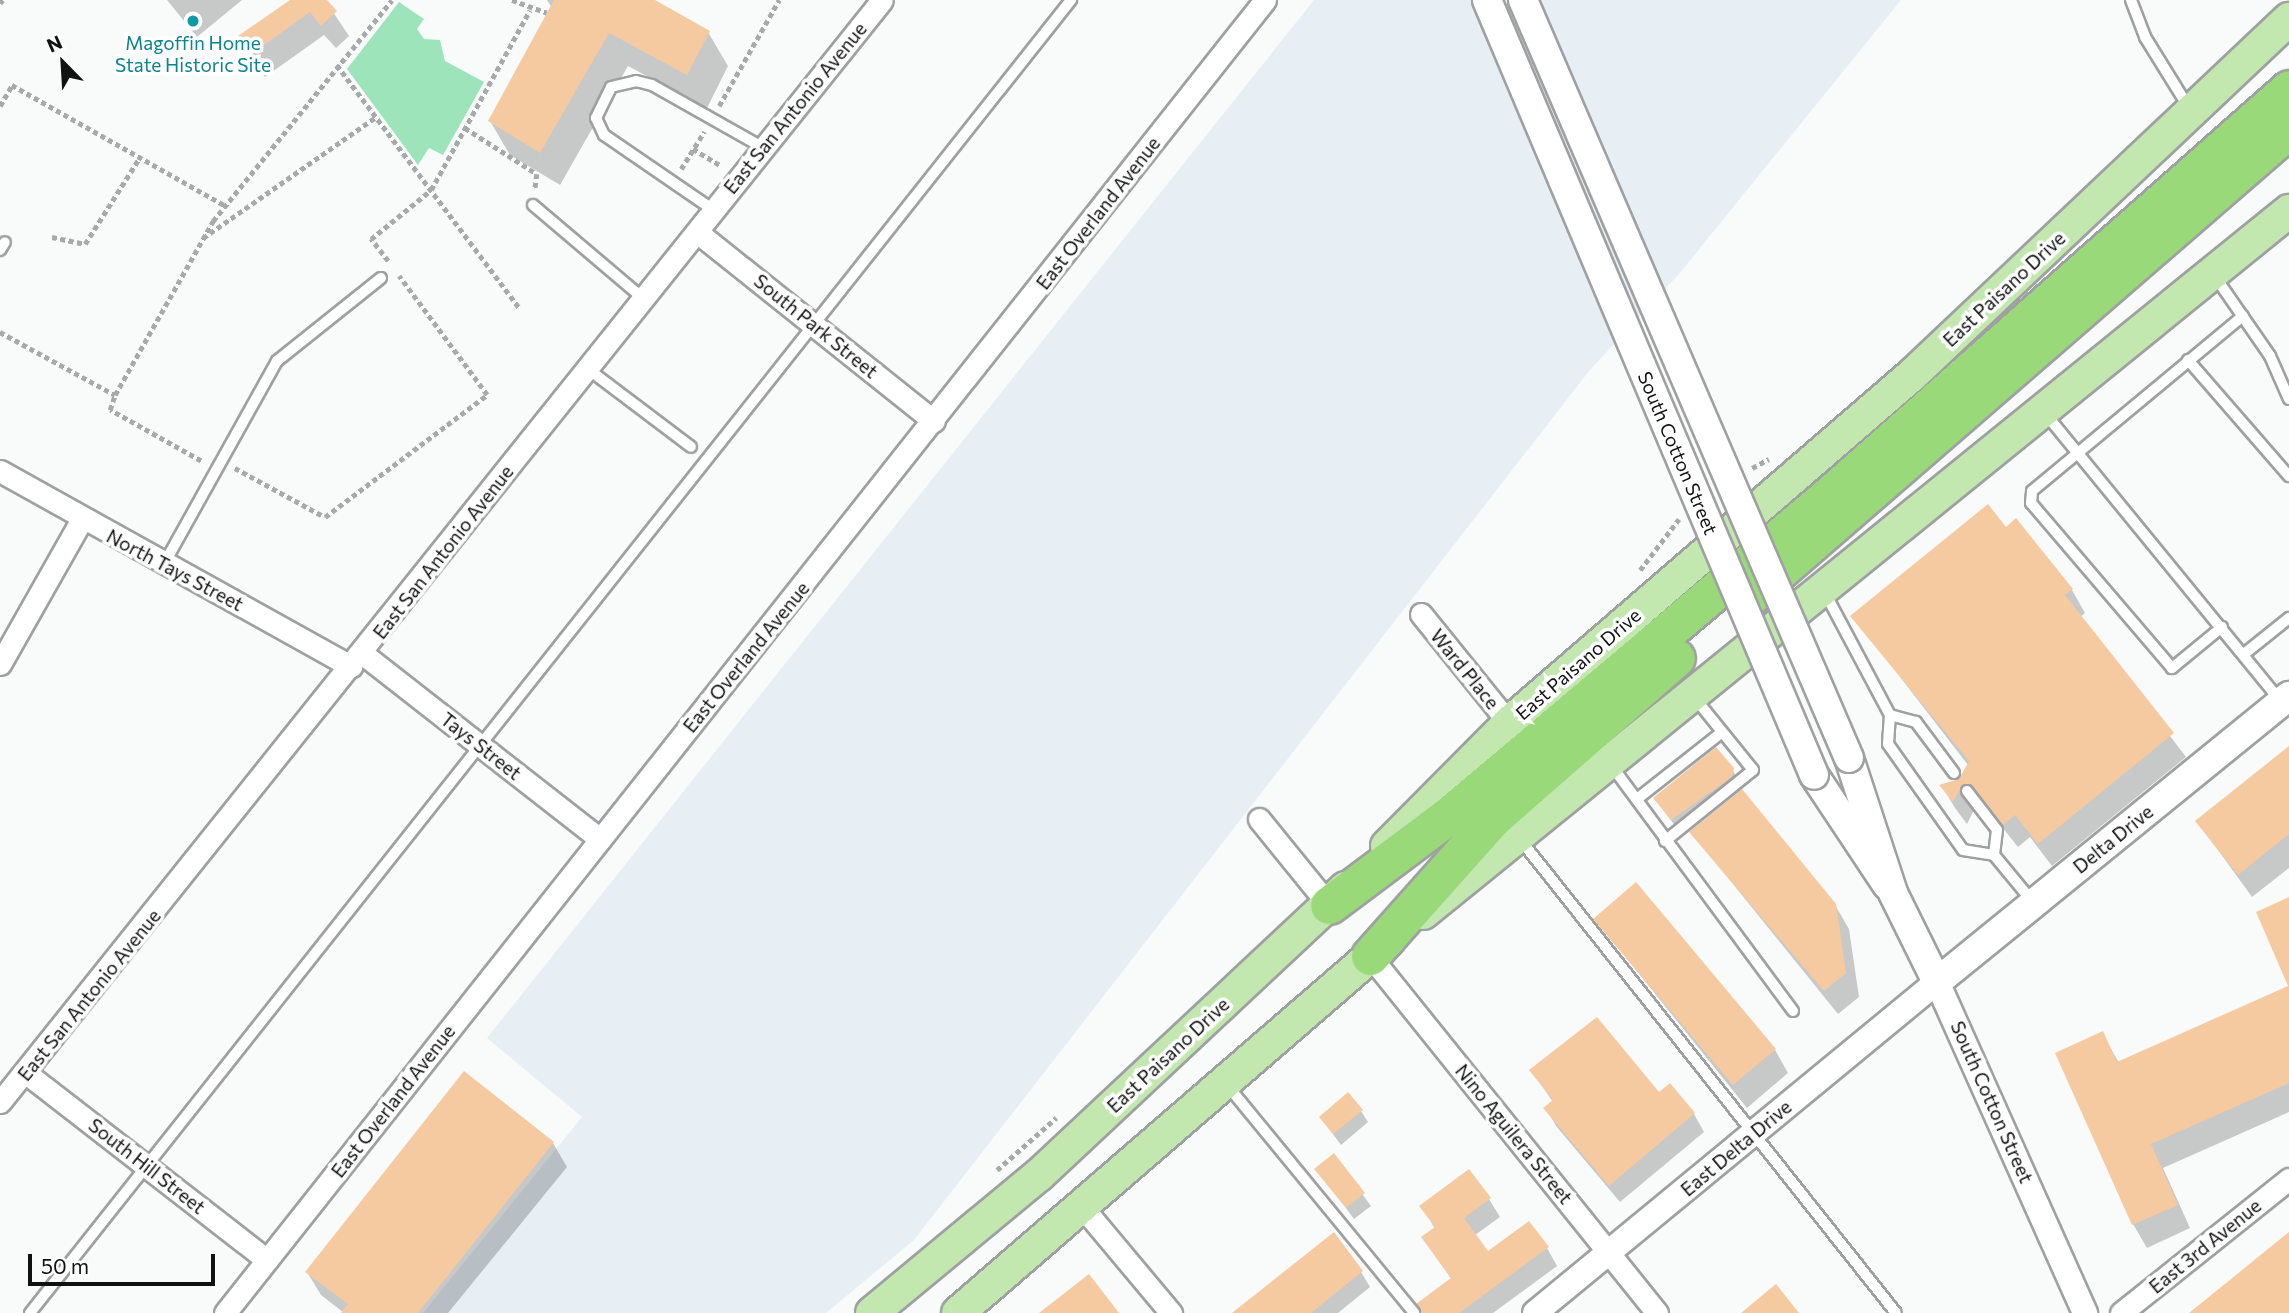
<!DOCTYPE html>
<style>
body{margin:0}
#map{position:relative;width:2289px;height:1313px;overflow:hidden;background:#f9fafa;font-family:Commissioner,sans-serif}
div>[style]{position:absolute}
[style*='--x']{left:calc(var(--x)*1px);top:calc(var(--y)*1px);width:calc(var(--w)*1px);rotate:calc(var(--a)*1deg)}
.built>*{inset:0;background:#e7eff5}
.green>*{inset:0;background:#9de4bb}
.shadow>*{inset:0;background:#0003}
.building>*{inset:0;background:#f5caa1}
.path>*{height:4.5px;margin-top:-2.25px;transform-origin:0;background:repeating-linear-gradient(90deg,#a8a9a9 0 5px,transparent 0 8.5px)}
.roads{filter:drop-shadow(2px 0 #9fa0a1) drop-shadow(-2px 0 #9fa0a1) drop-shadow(0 2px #9fa0a1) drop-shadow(0 -2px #9fa0a1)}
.service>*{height:10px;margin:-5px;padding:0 5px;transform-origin:5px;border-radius:5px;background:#fff}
.minor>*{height:21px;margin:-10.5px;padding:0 10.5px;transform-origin:10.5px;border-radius:10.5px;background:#fff}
.tertiary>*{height:24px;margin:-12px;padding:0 12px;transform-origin:12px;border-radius:12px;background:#fff}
.secondary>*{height:28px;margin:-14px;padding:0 14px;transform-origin:14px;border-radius:14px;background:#fff}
.primary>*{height:32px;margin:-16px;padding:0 16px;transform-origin:16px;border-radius:16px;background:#c2e8af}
.motorway>*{height:37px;margin:-18.5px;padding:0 18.5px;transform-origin:18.5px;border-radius:18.5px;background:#99d979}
.bridges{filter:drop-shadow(2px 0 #9fa0a1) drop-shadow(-2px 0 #9fa0a1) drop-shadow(0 2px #9fa0a1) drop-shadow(0 -2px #9fa0a1)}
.secondary-bridge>*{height:28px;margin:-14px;padding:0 14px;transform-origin:14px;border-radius:14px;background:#fff}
.dots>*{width:19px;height:19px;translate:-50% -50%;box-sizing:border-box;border:4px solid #fff;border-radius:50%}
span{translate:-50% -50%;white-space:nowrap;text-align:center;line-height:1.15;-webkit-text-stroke:7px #fff;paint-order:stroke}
.culture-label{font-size:19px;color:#0d838f}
.street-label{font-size:19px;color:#101111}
.north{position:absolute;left:28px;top:28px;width:70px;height:70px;-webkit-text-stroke:5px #fff;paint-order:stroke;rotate:336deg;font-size:19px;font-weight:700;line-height:28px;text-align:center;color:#101111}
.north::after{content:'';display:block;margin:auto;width:24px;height:32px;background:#101111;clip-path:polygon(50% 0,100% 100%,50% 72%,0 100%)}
.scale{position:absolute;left:28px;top:1254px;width:187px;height:32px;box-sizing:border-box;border:4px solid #101111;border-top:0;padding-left:9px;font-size:21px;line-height:24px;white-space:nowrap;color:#101111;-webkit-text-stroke:5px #fff;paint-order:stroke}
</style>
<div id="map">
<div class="built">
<div style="clip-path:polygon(1314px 0,1901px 0,1679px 274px,1589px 371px,914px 1240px,826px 1313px,423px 1313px,582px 1117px,487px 1038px)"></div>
</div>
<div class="green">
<div style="clip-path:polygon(399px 2px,424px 19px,417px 29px,424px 39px,440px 40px,445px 61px,484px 82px,443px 155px,429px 148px,418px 165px,347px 69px)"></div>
</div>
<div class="shadow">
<div style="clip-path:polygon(167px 0,242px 0,197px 37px)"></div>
<div style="clip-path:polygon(293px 0,325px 0,349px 36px,336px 48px,324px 35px,265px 77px,240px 37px)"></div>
<div style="clip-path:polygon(547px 0,651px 0,708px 32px,728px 66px,707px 108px,628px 66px,560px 185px,510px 155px,490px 121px,552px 8px)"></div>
<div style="clip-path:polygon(2006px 529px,2072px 590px,2085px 613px,2080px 617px,2186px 757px,2052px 866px,2030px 837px,2018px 847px,1986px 807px,1975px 808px,1967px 824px,1955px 808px,1942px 786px,1960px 780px,1968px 765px,1853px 616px)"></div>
<div style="clip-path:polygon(2289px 748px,2289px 868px,2252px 897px,2197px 821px)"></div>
<div style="clip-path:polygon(1732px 769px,1739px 781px,1679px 831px,1655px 799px)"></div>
<div style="clip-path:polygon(1691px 832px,1835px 905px,1849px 929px,1859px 997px,1838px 1014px)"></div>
<div style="clip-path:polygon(1595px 919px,1775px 1050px,1788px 1073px,1747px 1108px)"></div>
<div style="clip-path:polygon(2102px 1033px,2119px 1063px,2289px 1075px,2289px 1112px,2163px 1168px,2190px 1228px,2147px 1248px,2133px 1224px)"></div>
<div style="clip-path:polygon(1531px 1070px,1659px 1094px,1694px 1114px,1704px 1132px,1620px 1202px,1556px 1126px,1546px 1108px,1553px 1102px)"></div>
<div style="clip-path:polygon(1361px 1111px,1368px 1122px,1341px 1145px,1321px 1118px)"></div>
<div style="clip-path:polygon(553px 1143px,567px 1167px,448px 1313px,344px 1313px,321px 1295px,307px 1272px)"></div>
<div style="clip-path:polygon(1334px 1156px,1371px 1206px,1354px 1219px,1317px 1169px)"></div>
<div style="clip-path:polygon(1489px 1199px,1500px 1217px,1475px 1235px,1488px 1253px,1547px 1248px,1557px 1266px,1493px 1313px,1426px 1313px,1452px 1280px,1423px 1238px,1435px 1229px,1422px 1206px)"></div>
<div style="clip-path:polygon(1361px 1272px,1370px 1287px,1338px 1313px,1235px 1313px)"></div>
</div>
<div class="building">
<div style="clip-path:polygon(290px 0,327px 0,337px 11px,321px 26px,310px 12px,250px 55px,238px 36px)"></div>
<div style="clip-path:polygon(554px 0,655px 0,710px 31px,687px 75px,609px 33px,540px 153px,488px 121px)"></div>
<div style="clip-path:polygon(1988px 504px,2006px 527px,2016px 518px,2073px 589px,2065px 595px,2174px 733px,2038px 844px,2015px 815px,2003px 825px,1971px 784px,1962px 785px,1953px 802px,1939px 785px,1959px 779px,1969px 761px,1850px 616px)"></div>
<div style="clip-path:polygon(2289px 746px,2289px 834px,2238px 875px,2195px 821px)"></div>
<div style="clip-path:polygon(1716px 747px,1734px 768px,1732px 777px,1671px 820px,1653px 798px)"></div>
<div style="clip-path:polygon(1742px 789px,1836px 904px,1846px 973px,1824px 991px,1689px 832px)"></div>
<div style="clip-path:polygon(1636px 882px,1776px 1049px,1733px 1085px,1593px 919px)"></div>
<div style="clip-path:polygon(2289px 897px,2289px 1083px,2151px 1144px,2178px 1205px,2132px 1225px,2055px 1053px,2103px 1031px,2117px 1062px,2288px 986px,2256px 912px)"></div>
<div style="clip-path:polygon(1597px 1017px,1659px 1092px,1670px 1083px,1695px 1113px,1609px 1186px,1543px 1108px,1553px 1100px,1529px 1070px)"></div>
<div style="clip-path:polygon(464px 1071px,554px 1142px,418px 1313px,341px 1313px,348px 1304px,305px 1272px)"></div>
<div style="clip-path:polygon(1348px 1092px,1363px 1110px,1333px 1134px,1319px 1117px)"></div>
<div style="clip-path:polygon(1334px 1153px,1365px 1193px,1346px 1208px,1314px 1169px)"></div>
<div style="clip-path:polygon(1469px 1169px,1491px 1198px,1464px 1218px,1488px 1251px,1529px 1221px,1549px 1247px,1459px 1313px,1422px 1313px,1416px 1304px,1451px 1278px,1421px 1237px,1435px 1227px,1419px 1206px)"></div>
<div style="clip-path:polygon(1334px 1232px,1363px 1271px,1311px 1313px,1232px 1313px)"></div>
<div style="clip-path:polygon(2289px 1232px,2289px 1313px,2189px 1313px)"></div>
<div style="clip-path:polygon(1089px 1274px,1119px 1313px,1039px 1313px)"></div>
<div style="clip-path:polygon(1776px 1284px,1799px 1313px,1741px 1313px)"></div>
</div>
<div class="path">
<div style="--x:512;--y:0;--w:37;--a:20"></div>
<div style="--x:0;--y:3;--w:4;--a:-45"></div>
<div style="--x:337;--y:65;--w:303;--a:53.1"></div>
<div style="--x:0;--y:106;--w:24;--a:-60"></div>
<div style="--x:12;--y:85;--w:246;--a:29.5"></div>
<div style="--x:719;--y:106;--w:122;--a:-60.5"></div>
<div style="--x:465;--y:128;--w:85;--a:32.6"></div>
<div style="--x:537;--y:174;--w:16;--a:97"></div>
<div style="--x:693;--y:149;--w:33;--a:31"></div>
<div style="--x:681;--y:169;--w:44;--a:-58.1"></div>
<div style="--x:52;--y:237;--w:34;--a:12"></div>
<div style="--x:85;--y:244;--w:103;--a:-57.7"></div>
<div style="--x:203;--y:238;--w:211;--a:-35"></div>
<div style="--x:388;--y:261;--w:28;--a:-128"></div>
<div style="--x:371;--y:239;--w:77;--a:-39.2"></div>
<div style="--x:431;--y:190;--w:205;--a:-61.2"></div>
<div style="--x:0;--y:332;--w:131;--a:28.7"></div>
<div style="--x:201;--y:461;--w:104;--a:-150.7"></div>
<div style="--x:110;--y:410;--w:16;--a:-72"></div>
<div style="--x:115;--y:395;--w:200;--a:-60.6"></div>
<div style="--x:213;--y:221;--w:284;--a:-51"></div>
<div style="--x:235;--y:468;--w:102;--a:28.6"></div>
<div style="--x:325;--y:517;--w:203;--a:-37"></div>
<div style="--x:487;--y:395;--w:148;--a:-126.5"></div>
<div style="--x:1752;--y:468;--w:19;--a:-28"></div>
<div style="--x:1640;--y:570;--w:64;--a:-52.6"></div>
<div style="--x:997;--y:1170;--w:79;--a:-41.4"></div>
</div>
<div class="roads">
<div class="service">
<div style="--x:2131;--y:0;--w:40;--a:69"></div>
<div style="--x:2145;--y:37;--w:84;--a:58.2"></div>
<div style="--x:533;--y:205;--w:145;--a:40.3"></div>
<div style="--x:712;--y:209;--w:131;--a:-145.6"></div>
<div style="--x:604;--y:135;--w:19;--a:-115"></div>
<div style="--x:596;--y:118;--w:34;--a:-64"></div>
<div style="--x:611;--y:87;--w:26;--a:-13"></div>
<div style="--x:636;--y:81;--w:16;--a:14"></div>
<div style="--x:652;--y:85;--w:129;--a:29.4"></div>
<div style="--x:0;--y:250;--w:9;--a:-58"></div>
<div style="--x:2214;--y:275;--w:98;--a:55.3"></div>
<div style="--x:2270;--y:356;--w:47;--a:66.2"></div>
<div style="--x:2188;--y:360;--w:154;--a:49"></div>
<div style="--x:588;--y:369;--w:129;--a:37.1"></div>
<div style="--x:2044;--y:412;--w:372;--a:50.7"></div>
<div style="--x:164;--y:564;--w:232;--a:-60.9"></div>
<div style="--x:277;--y:361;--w:133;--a:-38.6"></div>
<div style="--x:1824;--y:591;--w:140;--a:62"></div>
<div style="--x:2222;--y:627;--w:65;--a:140.6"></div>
<div style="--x:2172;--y:668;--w:217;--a:-130.5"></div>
<div style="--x:2031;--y:503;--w:12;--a:-85"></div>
<div style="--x:2032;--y:491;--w:274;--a:-39.7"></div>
<div style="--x:2244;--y:654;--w:58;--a:-38.7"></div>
<div style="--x:1611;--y:765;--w:306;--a:53.5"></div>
<div style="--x:1954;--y:773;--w:64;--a:-126.7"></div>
<div style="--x:1916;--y:722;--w:27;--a:-165"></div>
<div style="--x:1890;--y:715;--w:29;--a:94"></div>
<div style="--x:1888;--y:744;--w:130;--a:54.7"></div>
<div style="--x:1963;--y:850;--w:31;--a:9"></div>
<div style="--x:1994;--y:855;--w:60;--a:50.4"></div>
<div style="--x:1967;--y:791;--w:49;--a:52.4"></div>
<div style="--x:1997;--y:830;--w:25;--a:97"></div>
<div style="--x:1637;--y:799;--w:108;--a:-38.2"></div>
<div style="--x:1519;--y:838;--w:606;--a:51.56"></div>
<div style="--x:1665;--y:841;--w:113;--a:-38.9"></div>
<div style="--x:1753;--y:770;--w:94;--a:-128.9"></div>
<div style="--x:1227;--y:1085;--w:295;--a:50.6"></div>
<div style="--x:30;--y:1313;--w:1676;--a:-51.59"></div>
</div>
<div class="minor">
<div style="--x:697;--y:232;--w:303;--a:38.6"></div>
<div style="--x:0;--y:471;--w:402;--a:29.1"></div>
<div style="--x:1421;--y:614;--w:140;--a:51.1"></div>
<div style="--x:363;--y:654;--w:301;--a:38"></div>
<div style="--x:0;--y:664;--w:164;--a:-60.5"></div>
<div style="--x:1259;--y:819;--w:111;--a:50.9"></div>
<div style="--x:1370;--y:956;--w:458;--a:51.2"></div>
<div style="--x:26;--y:1073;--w:305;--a:37.8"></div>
<div style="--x:0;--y:1102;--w:1411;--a:-51.33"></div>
<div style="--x:1084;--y:1209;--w:136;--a:50.1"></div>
<div style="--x:225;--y:1313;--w:1675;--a:-51.62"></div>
<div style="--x:2121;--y:1313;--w:215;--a:-38.6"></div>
</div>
<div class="tertiary">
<div style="--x:1535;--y:1313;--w:521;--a:-39.47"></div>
<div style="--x:1937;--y:982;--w:363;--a:65.9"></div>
</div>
<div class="secondary">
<div style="--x:1849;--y:758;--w:142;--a:71.9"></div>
<div style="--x:1893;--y:893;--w:99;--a:63.7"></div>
<div style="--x:1937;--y:982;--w:454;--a:-39.1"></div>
<div style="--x:1814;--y:775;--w:132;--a:56.4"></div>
</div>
<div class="primary">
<div style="--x:1387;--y:846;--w:173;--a:-45.2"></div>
<div style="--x:1509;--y:723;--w:532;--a:-40.81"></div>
<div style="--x:1912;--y:375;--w:519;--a:-43.36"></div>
<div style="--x:1423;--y:913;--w:1115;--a:-39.03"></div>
<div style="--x:872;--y:1313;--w:217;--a:-39.6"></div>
<div style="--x:1039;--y:1175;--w:420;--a:-43.1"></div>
<div style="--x:958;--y:1313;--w:569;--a:-40.86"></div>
</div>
<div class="motorway">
<div style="--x:1748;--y:598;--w:716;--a:-40.92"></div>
<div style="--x:1329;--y:905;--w:149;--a:-36.8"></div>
<div style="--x:1448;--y:816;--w:485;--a:-40.1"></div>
<div style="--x:1819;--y:504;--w:627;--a:-41.44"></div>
<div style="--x:1370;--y:956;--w:185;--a:-48.3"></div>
<div style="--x:1493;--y:818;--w:243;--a:-41.2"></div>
</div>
</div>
<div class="bridges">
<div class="secondary-bridge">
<div style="--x:1487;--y:0;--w:841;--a:67.12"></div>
<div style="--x:1523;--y:0;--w:825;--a:66.73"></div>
</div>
</div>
<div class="dots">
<div style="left:193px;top:21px;background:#0f9aa8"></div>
</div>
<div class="culture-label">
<span style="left:193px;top:54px">Magoffin Home<br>State Historic Site</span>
</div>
<div class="street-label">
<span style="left:795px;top:108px;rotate:-51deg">East San Antonio Avenue</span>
<span style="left:1098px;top:213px;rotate:-52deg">East Overland Avenue</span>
<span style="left:2004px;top:289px;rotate:-43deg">East Paisano Drive</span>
<span style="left:816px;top:326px;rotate:39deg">South Park Street</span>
<span style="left:1678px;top:453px;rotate:67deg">South Cotton Street</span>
<span style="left:443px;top:552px;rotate:-52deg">East San Antonio Avenue</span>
<span style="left:175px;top:570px;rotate:28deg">North Tays Street</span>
<span style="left:746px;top:657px;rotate:-51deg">East Overland Avenue</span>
<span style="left:1578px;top:664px;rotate:-41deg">East Paisano Drive</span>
<span style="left:1465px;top:669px;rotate:51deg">Ward Place</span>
<span style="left:481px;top:746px;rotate:38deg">Tays Street</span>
<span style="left:2113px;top:839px;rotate:-39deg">Delta Drive</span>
<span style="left:89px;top:995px;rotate:-51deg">East San Antonio Avenue</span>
<span style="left:1168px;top:1055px;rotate:-43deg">East Paisano Drive</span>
<span style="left:393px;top:1101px;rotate:-52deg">East Overland Avenue</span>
<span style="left:1992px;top:1102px;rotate:66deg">South Cotton Street</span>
<span style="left:1514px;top:1134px;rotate:51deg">Nino Aguilera Street</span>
<span style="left:1736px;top:1148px;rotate:-40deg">East Delta Drive</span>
<span style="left:147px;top:1166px;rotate:38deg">South Hill Street</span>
<span style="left:2205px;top:1246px;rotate:-39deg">East 3rd Avenue</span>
</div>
<div class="north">N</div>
<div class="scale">50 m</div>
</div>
